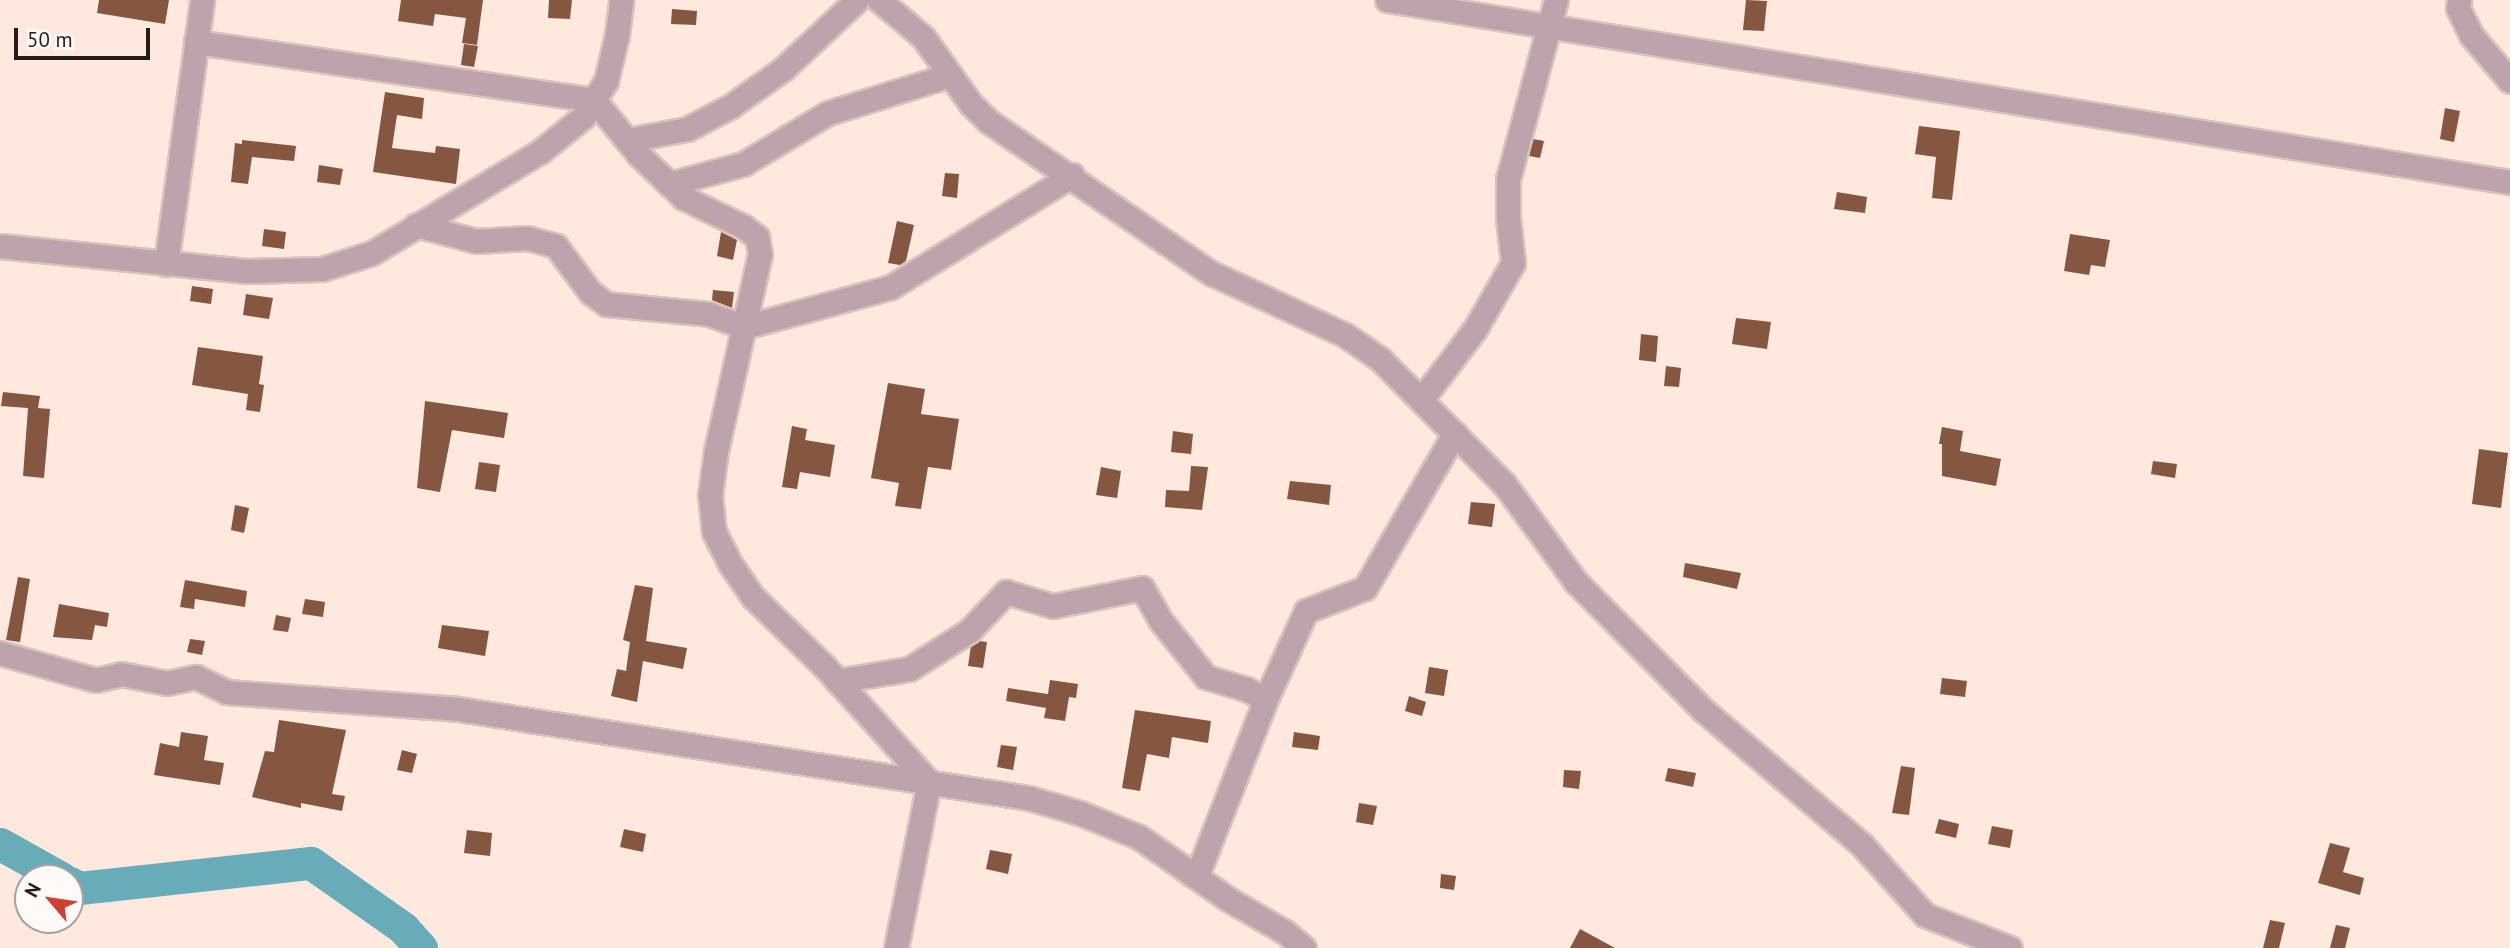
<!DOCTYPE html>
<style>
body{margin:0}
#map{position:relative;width:2510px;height:948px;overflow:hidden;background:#ffe8de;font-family:"PT Sans",sans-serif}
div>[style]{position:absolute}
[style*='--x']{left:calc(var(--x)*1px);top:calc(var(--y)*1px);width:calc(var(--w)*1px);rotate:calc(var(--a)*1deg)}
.river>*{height:33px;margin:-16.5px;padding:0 16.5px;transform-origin:16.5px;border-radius:16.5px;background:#68abb9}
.building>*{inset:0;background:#855640}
.roads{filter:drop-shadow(2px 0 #d8c3bb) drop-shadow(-2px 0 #d8c3bb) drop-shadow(0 2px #d8c3bb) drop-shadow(0 -2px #d8c3bb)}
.minor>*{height:23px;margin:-11.5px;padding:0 11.5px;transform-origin:11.5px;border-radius:11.5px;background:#bda3ab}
span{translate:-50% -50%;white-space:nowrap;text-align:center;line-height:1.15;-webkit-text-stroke:7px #fefaf8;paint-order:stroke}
.north{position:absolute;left:14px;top:864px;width:70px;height:70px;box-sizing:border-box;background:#fefaf8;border:2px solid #a7a19f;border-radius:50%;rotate:299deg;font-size:19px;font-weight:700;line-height:28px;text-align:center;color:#241c19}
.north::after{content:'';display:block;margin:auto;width:24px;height:32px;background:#ce4033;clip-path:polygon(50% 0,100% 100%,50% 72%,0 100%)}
.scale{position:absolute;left:14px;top:28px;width:136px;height:32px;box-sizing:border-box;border:4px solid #241c19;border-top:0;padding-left:9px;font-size:21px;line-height:24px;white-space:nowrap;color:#241c19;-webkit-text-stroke:5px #fefaf8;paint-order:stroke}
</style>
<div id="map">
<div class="river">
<div style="--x:0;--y:844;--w:70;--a:29.1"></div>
<div style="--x:70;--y:883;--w:10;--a:29"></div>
<div style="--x:79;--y:888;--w:233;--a:-6.2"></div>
<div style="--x:311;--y:863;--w:113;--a:35.2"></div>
<div style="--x:403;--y:928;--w:27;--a:48"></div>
</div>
<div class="building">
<div style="clip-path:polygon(99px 0,169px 0,165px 24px,97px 13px)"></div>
<div style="clip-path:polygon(401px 0,483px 0,477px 45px,462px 43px,466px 18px,435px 14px,433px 26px,398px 21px)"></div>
<div style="clip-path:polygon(549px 0,572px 0,570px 19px,548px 18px)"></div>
<div style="clip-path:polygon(1746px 0,1767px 1px,1764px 31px,1743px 30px)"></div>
<div style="clip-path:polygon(672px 9px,697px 11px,696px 25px,671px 24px)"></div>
<div style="clip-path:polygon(464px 44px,478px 46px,474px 67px,461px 65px)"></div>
<div style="clip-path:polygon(385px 92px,424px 98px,422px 119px,397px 115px,392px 148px,435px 153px,436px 146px,460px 149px,456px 184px,373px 172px)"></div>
<div style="clip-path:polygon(2445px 108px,2460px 111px,2454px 142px,2440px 139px)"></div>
<div style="clip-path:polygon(1919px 126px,1960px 131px,1952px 200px,1932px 198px,1936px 157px,1915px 154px)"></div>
<div style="clip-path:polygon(1533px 139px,1544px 141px,1540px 158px,1529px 156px)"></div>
<div style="clip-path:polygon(242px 140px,296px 146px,294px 161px,252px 157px,248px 184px,231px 182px,235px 143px,242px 144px)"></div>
<div style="clip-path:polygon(319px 165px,343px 169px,340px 185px,317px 182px)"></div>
<div style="clip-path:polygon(945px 173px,959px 174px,957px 198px,942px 196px)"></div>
<div style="clip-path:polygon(1837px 192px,1867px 197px,1865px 213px,1834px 209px)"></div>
<div style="clip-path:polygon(897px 221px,914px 225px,906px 261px,900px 265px,888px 263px)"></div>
<div style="clip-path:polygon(264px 229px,286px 232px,284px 249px,262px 246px)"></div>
<div style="clip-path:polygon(721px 232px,737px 240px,733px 260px,717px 256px)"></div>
<div style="clip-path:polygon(2070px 234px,2110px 240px,2105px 267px,2091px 265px,2089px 275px,2064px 271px)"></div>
<div style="clip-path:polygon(192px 286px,213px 289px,211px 304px,190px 301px)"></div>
<div style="clip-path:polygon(713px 290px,734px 292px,732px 308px,712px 300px)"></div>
<div style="clip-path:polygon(246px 294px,273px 298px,269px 319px,243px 315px)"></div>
<div style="clip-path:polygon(1736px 318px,1771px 322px,1767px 349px,1732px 344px)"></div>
<div style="clip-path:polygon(1641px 334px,1658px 336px,1656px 362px,1639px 360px)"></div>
<div style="clip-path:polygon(198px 347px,263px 356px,259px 384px,264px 385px,260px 412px,246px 410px,248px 394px,192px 385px)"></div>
<div style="clip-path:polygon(1666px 366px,1681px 368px,1679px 387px,1664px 386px)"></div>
<div style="clip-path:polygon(888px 383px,925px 389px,921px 414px,959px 419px,951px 470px,928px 467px,921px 509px,895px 506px,899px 483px,871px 478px)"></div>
<div style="clip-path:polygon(3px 392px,40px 396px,38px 408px,50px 409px,44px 478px,23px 476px,28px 408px,1px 406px)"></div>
<div style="clip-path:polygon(425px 401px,508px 413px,504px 438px,452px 430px,440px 492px,417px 488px)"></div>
<div style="clip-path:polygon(792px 426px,807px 429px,805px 440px,835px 445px,830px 477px,800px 472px,797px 489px,782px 487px)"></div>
<div style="clip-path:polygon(1942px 427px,1963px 431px,1960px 451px,2001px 459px,1996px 486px,1942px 476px,1942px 444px,1939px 444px)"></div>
<div style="clip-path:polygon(1173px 431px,1193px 434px,1191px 454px,1171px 452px)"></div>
<div style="clip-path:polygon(2479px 449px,2508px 453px,2501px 508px,2472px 504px)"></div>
<div style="clip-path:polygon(2153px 461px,2177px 464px,2175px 478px,2151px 474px)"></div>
<div style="clip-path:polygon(479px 462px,500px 465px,496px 492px,475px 489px)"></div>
<div style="clip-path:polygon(1191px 466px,1208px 467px,1202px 510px,1165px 507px,1166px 490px,1189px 491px)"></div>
<div style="clip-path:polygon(1101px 467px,1121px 471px,1117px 498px,1096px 495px)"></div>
<div style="clip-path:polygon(1290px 481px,1331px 485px,1329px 505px,1287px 499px)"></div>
<div style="clip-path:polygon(1471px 502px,1495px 504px,1492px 527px,1468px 524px)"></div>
<div style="clip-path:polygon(235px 505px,249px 508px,244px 533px,231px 530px)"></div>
<div style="clip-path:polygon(1685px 563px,1741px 573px,1737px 589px,1683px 577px)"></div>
<div style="clip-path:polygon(18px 577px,30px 579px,20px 642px,6px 640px)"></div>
<div style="clip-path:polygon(185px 580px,247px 591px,245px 607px,195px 599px,194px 609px,180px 607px)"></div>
<div style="clip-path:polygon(635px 585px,653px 588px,646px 641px,687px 648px,683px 669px,643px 661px,637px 702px,611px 696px,617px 669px,626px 671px,630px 642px,623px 640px)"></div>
<div style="clip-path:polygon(305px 599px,325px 602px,323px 617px,302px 614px)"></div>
<div style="clip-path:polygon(59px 604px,109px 613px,107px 627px,95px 625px,92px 640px,53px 637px)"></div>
<div style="clip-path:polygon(276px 615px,291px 618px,288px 632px,273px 630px)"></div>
<div style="clip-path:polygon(442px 625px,489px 631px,485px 656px,438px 648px)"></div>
<div style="clip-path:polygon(190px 639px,205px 641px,202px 655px,187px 652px)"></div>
<div style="clip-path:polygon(979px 641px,987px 642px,983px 668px,968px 666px,971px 646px)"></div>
<div style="clip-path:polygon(1429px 667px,1448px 670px,1444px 696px,1425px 693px)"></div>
<div style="clip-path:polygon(1942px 678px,1967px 681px,1965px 697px,1940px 694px)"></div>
<div style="clip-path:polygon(1050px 680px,1078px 684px,1076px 698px,1069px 697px,1065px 721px,1044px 718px,1046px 708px,1006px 701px,1008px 688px,1048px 694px)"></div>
<div style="clip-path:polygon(1409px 696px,1426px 702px,1422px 716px,1405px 711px)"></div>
<div style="clip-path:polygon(1135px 710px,1211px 721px,1208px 743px,1172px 737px,1169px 758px,1147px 754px,1140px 791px,1122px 788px)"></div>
<div style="clip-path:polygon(279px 720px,346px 730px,332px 794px,345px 796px,342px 811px,301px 803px,301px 808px,252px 797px,265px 751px,274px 752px)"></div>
<div style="clip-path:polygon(181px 732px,208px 736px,204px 760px,224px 763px,220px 785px,154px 775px,160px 743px,179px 747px)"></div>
<div style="clip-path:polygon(1294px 732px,1320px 736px,1318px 750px,1292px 747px)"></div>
<div style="clip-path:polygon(1001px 745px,1017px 747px,1013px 770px,997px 767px)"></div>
<div style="clip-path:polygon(402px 750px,417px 754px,412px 773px,397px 770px)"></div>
<div style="clip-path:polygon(1901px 766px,1915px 768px,1909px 815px,1892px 813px)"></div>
<div style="clip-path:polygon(1668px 768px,1696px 773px,1693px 787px,1665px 781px)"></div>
<div style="clip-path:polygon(1564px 770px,1581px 771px,1579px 789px,1563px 787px)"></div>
<div style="clip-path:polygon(1359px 803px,1377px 806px,1373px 825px,1356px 822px)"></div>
<div style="clip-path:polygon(1939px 819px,1959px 824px,1956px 838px,1935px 833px)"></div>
<div style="clip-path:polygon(1992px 826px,2013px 830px,2010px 848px,1988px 844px)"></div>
<div style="clip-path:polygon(624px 829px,646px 834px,643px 852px,620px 847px)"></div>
<div style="clip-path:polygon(467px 830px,492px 833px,490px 856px,464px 853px)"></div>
<div style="clip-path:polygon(2330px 843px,2350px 848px,2343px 872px,2364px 878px,2360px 895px,2318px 883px)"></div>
<div style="clip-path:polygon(990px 850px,1012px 854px,1008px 874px,986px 869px)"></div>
<div style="clip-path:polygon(1441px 874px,1456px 876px,1454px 890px,1440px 888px)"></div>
<div style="clip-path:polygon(2270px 920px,2285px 923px,2279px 948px,2263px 948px)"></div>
<div style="clip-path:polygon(2336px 925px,2350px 928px,2345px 948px,2330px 948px)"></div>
<div style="clip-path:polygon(1580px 929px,1615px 948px,1570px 948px)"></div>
</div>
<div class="roads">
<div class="minor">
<div style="--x:879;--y:0;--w:57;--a:40.1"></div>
<div style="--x:923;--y:37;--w:82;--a:54.4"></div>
<div style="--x:971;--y:104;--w:24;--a:45"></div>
<div style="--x:988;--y:121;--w:270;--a:34.3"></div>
<div style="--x:1211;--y:273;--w:148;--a:24.8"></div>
<div style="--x:1345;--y:335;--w:42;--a:34.4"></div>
<div style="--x:1380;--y:359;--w:177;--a:45.2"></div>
<div style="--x:1505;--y:485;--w:120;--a:53.8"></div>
<div style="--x:1576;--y:582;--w:180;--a:45.2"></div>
<div style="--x:1703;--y:710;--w:209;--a:40.3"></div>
<div style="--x:1862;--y:845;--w:94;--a:48"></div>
<div style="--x:1925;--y:915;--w:91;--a:21.2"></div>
<div style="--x:1387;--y:0;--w:1138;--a:9.21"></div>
<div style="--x:2459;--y:0;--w:8;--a:97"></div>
<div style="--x:2458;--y:8;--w:30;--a:64"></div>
<div style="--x:2471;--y:35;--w:60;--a:49.7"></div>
<div style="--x:196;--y:42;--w:402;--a:8.3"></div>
<div style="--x:594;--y:100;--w:71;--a:50.7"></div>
<div style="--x:639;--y:155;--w:62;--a:43.7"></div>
<div style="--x:684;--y:198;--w:67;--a:25.8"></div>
<div style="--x:744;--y:227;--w:16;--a:38"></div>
<div style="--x:757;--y:237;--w:17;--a:80"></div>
<div style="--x:760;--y:254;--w:202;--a:102.6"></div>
<div style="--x:716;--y:451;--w:44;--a:97.8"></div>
<div style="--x:710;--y:495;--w:37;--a:84"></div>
<div style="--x:714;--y:532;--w:34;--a:63"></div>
<div style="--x:729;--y:562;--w:42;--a:55.6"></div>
<div style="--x:753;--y:597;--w:100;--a:44.2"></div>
<div style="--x:825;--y:667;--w:155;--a:47.9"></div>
<div style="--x:627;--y:140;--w:61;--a:-10.4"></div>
<div style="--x:687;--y:129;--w:50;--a:-27.6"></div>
<div style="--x:731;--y:106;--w:64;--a:-35.4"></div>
<div style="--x:783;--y:69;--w:101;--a:-43"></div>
<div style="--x:669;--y:184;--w:77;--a:-15.1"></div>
<div style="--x:743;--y:164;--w:99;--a:-31"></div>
<div style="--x:828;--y:113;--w:128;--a:-17.3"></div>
<div style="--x:416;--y:225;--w:62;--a:14.9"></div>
<div style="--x:476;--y:241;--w:51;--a:-3.4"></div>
<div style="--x:527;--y:238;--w:30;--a:15"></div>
<div style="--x:556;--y:246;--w:57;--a:53.5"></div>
<div style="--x:590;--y:292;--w:20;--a:37"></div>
<div style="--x:606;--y:304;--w:103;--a:5.5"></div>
<div style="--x:709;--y:314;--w:37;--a:20"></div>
<div style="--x:744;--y:327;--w:152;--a:-15.2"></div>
<div style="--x:891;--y:287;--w:213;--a:-31.7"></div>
<div style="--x:0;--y:246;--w:248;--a:5.8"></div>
<div style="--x:247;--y:271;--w:75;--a:-1.5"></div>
<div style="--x:322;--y:269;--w:52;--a:-17.7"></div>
<div style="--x:372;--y:253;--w:197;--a:-31.1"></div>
<div style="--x:541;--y:151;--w:54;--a:-39"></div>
<div style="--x:583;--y:117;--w:43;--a:-57.4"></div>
<div style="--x:606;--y:81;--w:47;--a:-76.6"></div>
<div style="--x:617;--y:35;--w:35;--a:-83"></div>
<div style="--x:166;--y:264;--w:266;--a:-82.2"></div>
<div style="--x:1421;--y:400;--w:89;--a:-52.7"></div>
<div style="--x:1475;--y:329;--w:76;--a:-60.1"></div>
<div style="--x:1513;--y:263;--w:45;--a:-96.3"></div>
<div style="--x:1508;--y:218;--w:39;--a:-90"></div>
<div style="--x:1508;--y:179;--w:185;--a:-75"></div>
<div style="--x:0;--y:653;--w:100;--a:15.7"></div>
<div style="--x:96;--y:680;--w:26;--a:-13"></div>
<div style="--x:121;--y:674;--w:47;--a:11.1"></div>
<div style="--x:167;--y:683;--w:30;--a:-12"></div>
<div style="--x:196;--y:677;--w:34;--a:26"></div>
<div style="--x:227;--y:692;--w:232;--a:4.2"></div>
<div style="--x:458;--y:709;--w:578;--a:8.86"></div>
<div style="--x:1029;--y:798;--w:53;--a:16.4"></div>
<div style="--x:1080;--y:813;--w:64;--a:22.1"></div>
<div style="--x:1139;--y:837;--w:108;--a:34.9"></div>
<div style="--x:1228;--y:899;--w:66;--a:30.1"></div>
<div style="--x:1285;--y:932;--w:25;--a:40"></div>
<div style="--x:837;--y:681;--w:73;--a:-9.5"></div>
<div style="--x:909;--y:669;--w:71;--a:-32.3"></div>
<div style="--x:969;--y:631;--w:54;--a:-46.5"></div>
<div style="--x:1006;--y:592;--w:49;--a:16.6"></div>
<div style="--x:1053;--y:606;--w:91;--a:-11.4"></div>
<div style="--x:1142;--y:588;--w:38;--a:60"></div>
<div style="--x:1161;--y:621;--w:72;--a:51.2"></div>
<div style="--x:1206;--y:677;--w:42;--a:16.7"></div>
<div style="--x:1246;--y:689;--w:22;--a:27"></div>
<div style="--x:1266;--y:699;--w:180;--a:111.4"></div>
<div style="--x:1200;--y:867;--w:11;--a:131"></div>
<div style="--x:1266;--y:699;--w:97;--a:-65.6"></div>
<div style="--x:1306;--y:611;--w:63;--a:-21.3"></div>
<div style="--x:1365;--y:588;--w:179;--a:-59.9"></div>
<div style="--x:896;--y:948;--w:169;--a:-78.8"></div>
</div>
</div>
<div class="north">N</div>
<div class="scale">50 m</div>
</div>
